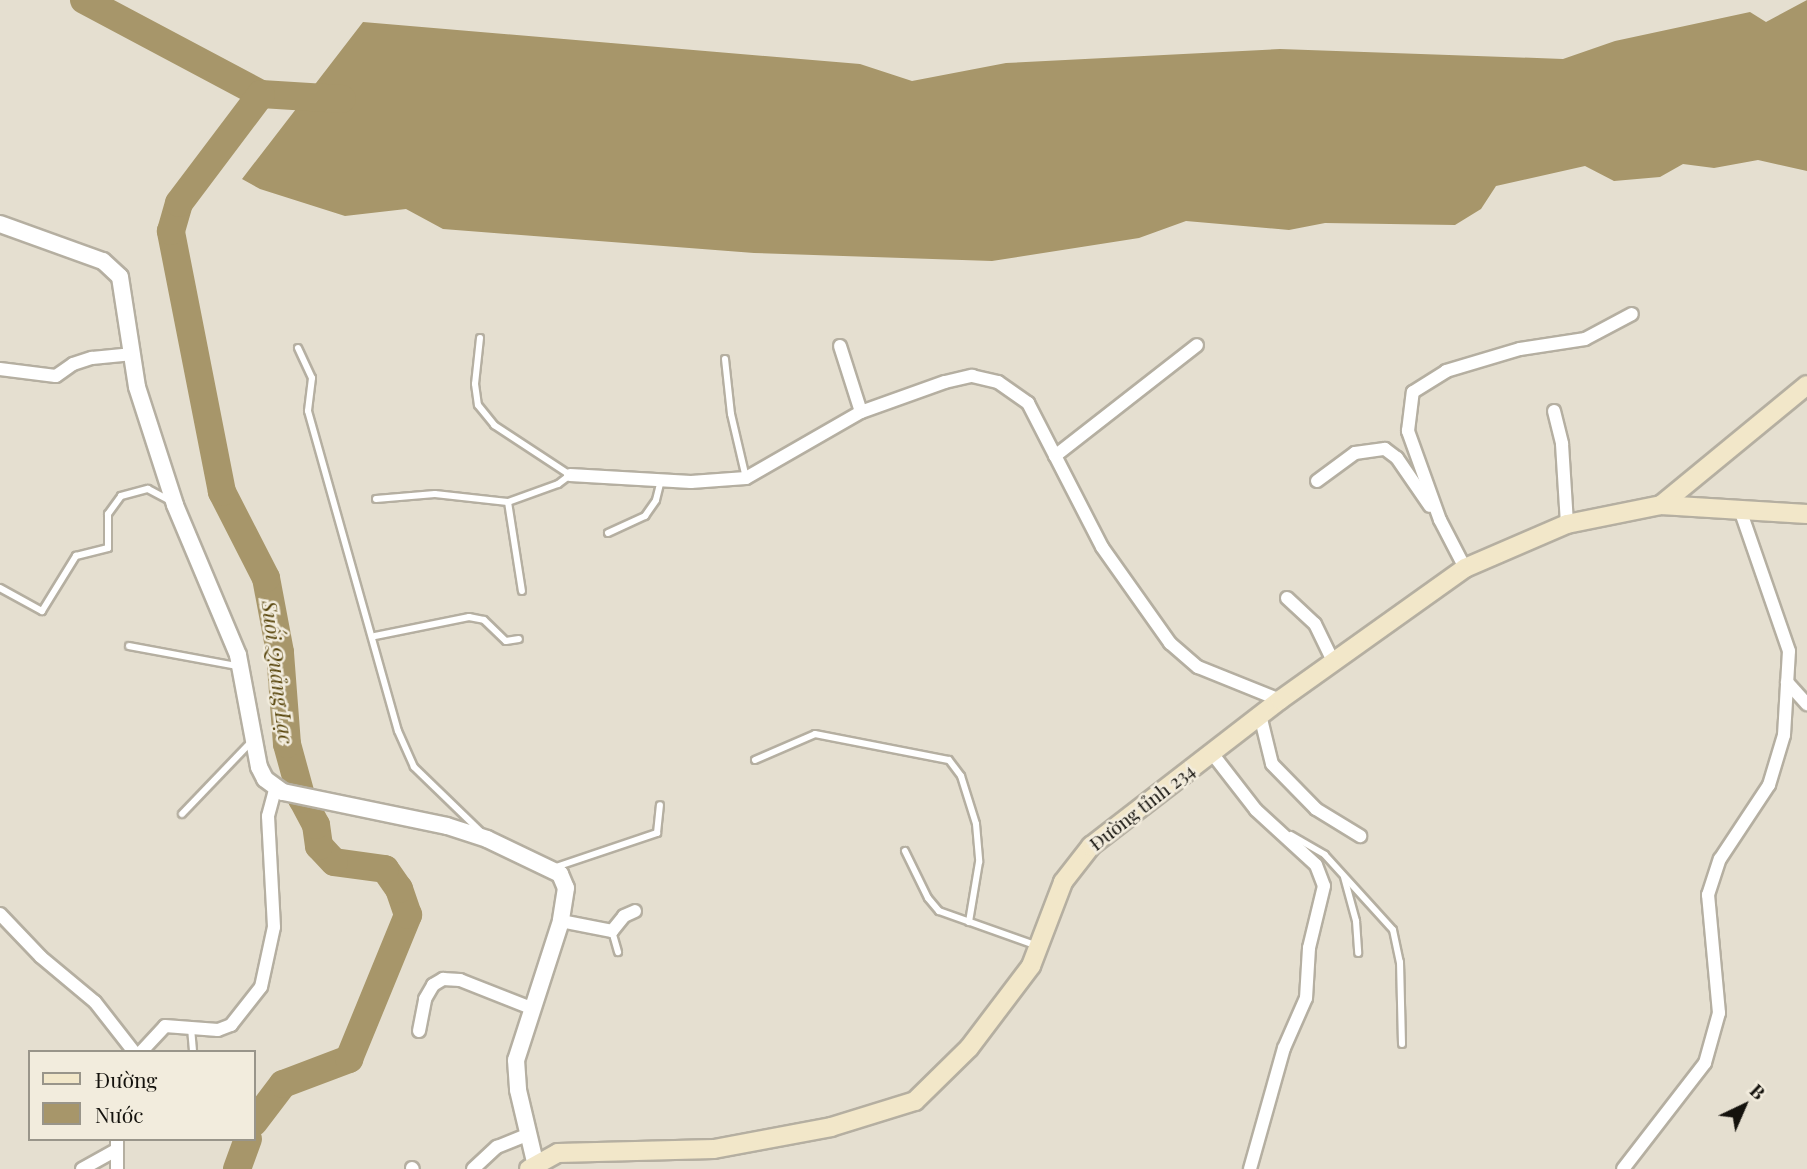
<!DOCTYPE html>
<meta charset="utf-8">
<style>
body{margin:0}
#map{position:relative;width:1807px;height:1169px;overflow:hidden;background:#e5dfd0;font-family:"Playfair Display",serif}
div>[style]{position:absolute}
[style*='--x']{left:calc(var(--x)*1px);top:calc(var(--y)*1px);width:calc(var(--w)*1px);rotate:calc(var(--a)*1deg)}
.water>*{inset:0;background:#a7966a}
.river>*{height:28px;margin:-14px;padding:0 14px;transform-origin:14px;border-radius:14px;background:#a7966a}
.roads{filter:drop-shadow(2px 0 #b5afa1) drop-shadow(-2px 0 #b5afa1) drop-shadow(0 2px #b5afa1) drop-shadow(0 -2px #b5afa1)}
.service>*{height:6px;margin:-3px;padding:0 3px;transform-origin:3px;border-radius:3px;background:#fff}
.minor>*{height:12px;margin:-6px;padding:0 6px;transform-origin:6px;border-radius:6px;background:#fff}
.tertiary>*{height:16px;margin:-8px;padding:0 8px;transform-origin:8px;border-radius:8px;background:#fff}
.secondary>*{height:18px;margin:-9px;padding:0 9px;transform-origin:9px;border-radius:9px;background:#f2e7c9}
span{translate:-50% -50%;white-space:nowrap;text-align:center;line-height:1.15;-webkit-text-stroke:5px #f2ecdd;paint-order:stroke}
.street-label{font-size:19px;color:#14120d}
.water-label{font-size:21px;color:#57440a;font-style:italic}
.legend{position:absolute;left:28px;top:1050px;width:228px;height:91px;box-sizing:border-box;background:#f2ecdd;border:2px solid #99958a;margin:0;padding:9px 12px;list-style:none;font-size:21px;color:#14120d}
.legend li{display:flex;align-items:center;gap:14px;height:35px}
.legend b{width:35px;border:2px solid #99958a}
.north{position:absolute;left:1709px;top:1071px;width:70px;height:70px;-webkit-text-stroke:5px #f2ecdd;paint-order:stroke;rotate:44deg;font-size:19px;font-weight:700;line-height:28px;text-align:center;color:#14120d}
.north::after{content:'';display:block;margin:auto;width:24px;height:32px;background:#14120d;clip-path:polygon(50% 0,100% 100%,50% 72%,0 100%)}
</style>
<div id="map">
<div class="water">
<div style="clip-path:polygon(1807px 0,1807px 171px,1758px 160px,1714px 168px,1683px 164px,1660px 177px,1614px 181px,1585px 166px,1496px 186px,1481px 209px,1455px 225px,1325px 223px,1289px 230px,1186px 221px,1139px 238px,992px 261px,754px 253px,443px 229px,406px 209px,345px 216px,260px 189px,242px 179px,363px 22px,860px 64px,912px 81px,1006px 63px,1280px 49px,1563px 59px,1615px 41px,1750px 12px,1766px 22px)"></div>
</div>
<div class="river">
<div style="--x:84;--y:0;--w:200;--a:28"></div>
<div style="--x:261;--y:94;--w:81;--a:3.5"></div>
<div style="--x:254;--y:1122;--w:48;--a:-52.7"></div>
<div style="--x:283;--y:1084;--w:71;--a:-20.7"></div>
<div style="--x:349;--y:1059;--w:156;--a:-67.7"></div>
<div style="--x:408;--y:915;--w:28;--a:-109"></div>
<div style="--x:399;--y:889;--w:24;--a:-125"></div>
<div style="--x:385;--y:869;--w:51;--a:-172.2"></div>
<div style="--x:334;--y:862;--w:22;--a:-133"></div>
<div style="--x:319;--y:846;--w:21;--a:-98"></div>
<div style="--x:316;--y:825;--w:30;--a:-118"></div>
<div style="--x:302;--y:799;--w:57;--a:-105.3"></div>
<div style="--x:287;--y:744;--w:92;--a:-94.4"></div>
<div style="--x:280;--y:652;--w:75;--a:-100.7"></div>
<div style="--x:266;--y:578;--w:97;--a:-117.1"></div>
<div style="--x:222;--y:492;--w:266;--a:-101.1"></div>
<div style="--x:171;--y:231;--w:29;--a:-74"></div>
<div style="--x:179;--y:203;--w:136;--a:-53"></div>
<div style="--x:237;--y:1169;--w:32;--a:-70"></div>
</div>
<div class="roads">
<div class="service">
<div style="--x:480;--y:338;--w:46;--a:96.2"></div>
<div style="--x:475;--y:384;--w:21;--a:82"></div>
<div style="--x:478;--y:405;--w:26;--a:51"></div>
<div style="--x:494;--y:425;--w:91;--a:33.3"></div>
<div style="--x:570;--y:475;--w:15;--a:143"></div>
<div style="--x:558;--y:484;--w:53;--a:160.2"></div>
<div style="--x:508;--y:502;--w:90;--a:81.1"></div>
<div style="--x:298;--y:348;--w:33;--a:65"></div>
<div style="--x:312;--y:378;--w:33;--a:97"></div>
<div style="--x:308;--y:411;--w:332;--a:74.3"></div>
<div style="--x:398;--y:731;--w:39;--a:66"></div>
<div style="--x:414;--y:767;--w:95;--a:44.1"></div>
<div style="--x:725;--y:359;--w:55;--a:83.8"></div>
<div style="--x:731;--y:414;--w:66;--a:76.8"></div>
<div style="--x:376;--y:499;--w:59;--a:-4.8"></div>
<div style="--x:435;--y:494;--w:73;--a:6.3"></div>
<div style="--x:608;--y:533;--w:41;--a:-24.7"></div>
<div style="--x:645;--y:516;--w:19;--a:-55"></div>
<div style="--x:656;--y:500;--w:21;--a:-76"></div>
<div style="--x:0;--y:588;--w:48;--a:28.7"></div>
<div style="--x:42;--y:611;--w:65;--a:-58.3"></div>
<div style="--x:76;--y:556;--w:33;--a:-14"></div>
<div style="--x:108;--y:548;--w:34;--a:-90"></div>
<div style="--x:108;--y:514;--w:22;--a:-54"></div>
<div style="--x:121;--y:496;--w:28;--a:-15"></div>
<div style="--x:148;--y:489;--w:24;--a:28"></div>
<div style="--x:375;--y:636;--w:96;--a:-11.4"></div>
<div style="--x:469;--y:617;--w:15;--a:11"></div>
<div style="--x:484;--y:620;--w:30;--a:44"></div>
<div style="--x:506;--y:641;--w:13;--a:-9"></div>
<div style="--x:129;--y:646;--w:110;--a:10.5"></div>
<div style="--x:755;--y:760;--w:65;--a:-23.4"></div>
<div style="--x:815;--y:734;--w:136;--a:11"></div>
<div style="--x:949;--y:760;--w:20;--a:53"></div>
<div style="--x:961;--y:776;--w:50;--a:72.6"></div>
<div style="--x:976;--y:824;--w:38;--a:85"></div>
<div style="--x:979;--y:862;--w:61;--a:99.5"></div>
<div style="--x:182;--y:814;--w:100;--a:-46.2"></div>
<div style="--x:1291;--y:835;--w:39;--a:30"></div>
<div style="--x:1325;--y:855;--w:101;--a:47.8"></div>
<div style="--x:1393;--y:930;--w:33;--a:78"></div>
<div style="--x:1400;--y:962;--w:82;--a:88.6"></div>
<div style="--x:905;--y:851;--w:52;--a:63.9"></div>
<div style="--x:928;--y:898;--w:17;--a:50"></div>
<div style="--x:939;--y:911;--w:105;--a:19.5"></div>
<div style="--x:553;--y:868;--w:110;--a:-18.6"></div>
<div style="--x:657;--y:833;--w:28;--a:-84"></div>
<div style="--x:1344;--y:877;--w:46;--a:74.7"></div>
<div style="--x:1356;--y:921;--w:32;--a:86"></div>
<div style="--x:612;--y:931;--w:22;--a:74"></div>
<div style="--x:191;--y:1028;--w:24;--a:85"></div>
</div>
<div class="minor">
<div style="--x:840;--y:346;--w:69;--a:72.3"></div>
<div style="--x:0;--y:369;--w:56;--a:7.1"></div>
<div style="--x:56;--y:376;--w:21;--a:-35"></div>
<div style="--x:73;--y:364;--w:20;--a:-18"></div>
<div style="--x:92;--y:358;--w:41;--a:-5.6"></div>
<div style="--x:1554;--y:411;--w:34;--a:76"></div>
<div style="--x:1562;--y:444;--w:80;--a:86.4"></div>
<div style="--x:1055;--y:456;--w:180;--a:-38"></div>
<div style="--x:570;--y:475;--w:121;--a:3.3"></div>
<div style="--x:691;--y:482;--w:55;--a:-4.2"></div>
<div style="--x:746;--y:478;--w:133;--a:-29.9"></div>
<div style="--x:861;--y:412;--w:89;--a:-19.7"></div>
<div style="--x:945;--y:382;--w:28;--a:-13"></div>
<div style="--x:972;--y:376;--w:27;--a:13"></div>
<div style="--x:998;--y:382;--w:37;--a:35"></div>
<div style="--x:1028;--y:403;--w:162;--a:62.8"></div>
<div style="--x:1102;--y:547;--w:118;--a:54.7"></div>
<div style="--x:1170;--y:643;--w:37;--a:41"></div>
<div style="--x:1198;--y:667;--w:88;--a:21.9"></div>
<div style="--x:1317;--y:481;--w:47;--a:-36.4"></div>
<div style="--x:1355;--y:453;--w:30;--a:-8"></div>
<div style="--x:1385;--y:449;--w:15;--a:37"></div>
<div style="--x:1397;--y:458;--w:58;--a:55.5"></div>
<div style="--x:1465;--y:568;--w:54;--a:-117.5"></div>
<div style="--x:1440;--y:520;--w:95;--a:-109.8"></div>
<div style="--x:1408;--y:431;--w:39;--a:-83"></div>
<div style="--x:1413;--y:392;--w:39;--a:-32"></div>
<div style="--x:1446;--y:371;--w:77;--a:-16.6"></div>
<div style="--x:1520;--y:349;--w:66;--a:-8.7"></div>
<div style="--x:1585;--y:339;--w:53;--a:-28"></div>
<div style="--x:1287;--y:598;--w:38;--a:43"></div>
<div style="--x:1315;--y:624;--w:41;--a:64.1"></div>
<div style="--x:1787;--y:682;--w:30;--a:48"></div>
<div style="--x:1260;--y:715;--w:50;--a:76.2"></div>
<div style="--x:1272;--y:764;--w:63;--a:45.6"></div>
<div style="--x:1316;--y:809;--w:52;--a:31.5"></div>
<div style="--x:1211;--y:752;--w:73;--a:52.2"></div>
<div style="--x:1256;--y:810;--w:81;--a:42.5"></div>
<div style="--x:1316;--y:865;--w:22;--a:69"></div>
<div style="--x:1324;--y:886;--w:64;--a:103.6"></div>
<div style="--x:1309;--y:948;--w:50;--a:93.4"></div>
<div style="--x:1306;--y:998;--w:55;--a:113.7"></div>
<div style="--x:1284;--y:1048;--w:126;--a:105.7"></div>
<div style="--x:0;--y:914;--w:59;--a:46.4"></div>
<div style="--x:41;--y:957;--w:70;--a:39.8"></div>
<div style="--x:95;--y:1002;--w:63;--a:52"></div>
<div style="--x:561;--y:921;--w:52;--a:11.1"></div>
<div style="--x:612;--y:931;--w:19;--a:-51"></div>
<div style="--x:624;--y:916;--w:12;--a:-24"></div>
<div style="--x:419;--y:1031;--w:33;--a:-79"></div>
<div style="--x:425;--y:999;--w:16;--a:-60"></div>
<div style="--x:433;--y:985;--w:12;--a:-31"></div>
<div style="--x:443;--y:979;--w:17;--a:3"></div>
<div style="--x:460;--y:980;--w:76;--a:21.5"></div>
<div style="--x:141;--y:1052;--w:35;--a:-47"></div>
<div style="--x:165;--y:1026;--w:53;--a:4.3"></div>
<div style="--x:218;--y:1030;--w:14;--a:-21"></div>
<div style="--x:231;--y:1025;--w:48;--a:-51.7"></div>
<div style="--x:261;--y:987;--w:61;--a:-77.8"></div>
<div style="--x:274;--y:927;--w:111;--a:-93.1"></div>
<div style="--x:268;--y:816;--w:28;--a:-75"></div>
<div style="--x:412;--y:1168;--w:1;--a:45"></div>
<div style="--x:82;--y:1169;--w:37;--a:-29"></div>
<div style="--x:117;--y:1169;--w:30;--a:-90"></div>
<div style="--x:473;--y:1169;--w:33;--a:-43"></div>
<div style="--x:497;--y:1147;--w:35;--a:-22"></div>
<div style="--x:1623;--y:1169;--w:134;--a:-52.3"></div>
<div style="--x:1705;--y:1063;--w:52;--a:-74.4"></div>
<div style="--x:1719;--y:1013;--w:119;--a:-95.3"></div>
<div style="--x:1708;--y:895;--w:38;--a:-72"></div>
<div style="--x:1720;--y:859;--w:89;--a:-56.5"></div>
<div style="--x:1769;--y:785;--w:52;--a:-73.3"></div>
<div style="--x:1784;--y:735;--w:84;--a:-86.6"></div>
<div style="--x:1789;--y:651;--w:152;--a:-109.1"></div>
</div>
<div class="tertiary">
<div style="--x:0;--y:224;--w:109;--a:19.8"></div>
<div style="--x:103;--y:261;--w:23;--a:43"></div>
<div style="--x:120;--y:277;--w:111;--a:81.2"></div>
<div style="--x:137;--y:387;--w:124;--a:72.1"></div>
<div style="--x:175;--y:505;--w:163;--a:67.2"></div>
<div style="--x:238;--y:655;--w:114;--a:79.4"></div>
<div style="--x:259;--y:767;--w:13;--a:63"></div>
<div style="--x:265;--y:779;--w:22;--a:36"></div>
<div style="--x:283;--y:792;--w:167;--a:11.7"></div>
<div style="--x:447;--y:826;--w:42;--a:18"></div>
<div style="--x:487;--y:839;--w:81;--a:25.6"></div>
<div style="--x:560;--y:874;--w:15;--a:67"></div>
<div style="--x:566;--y:888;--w:33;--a:99"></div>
<div style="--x:561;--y:921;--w:146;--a:107.9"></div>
<div style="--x:516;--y:1060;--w:30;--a:86"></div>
<div style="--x:518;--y:1090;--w:74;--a:76.7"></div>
</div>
<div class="secondary">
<div style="--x:1661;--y:505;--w:189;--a:-39.4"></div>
<div style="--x:529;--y:1169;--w:33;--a:-29"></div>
<div style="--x:558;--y:1153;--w:156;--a:-1.5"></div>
<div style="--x:714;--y:1149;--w:119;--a:-10.6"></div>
<div style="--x:831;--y:1127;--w:88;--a:-17.2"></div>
<div style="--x:915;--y:1101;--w:76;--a:-44.5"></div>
<div style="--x:969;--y:1048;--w:103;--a:-52.9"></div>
<div style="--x:1031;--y:966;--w:90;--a:-69.1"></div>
<div style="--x:1063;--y:882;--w:46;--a:-52.1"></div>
<div style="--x:1091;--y:846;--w:239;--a:-37.7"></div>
<div style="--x:1280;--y:700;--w:227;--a:-35.5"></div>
<div style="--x:1465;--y:568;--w:111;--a:-23.3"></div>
<div style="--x:1567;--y:524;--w:96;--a:-11.4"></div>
<div style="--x:1661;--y:505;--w:146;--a:3.5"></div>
</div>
</div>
<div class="street-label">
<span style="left:1142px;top:807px;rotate:-38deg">Đường tỉnh 234</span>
</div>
<div class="water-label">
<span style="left:279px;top:672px;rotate:83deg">Suối Quảng Lạc</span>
</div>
<ul class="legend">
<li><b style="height:9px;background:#f2e7c9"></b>Đường</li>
<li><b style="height:19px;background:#a7966a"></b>Nước</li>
</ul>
<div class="north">B</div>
</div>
